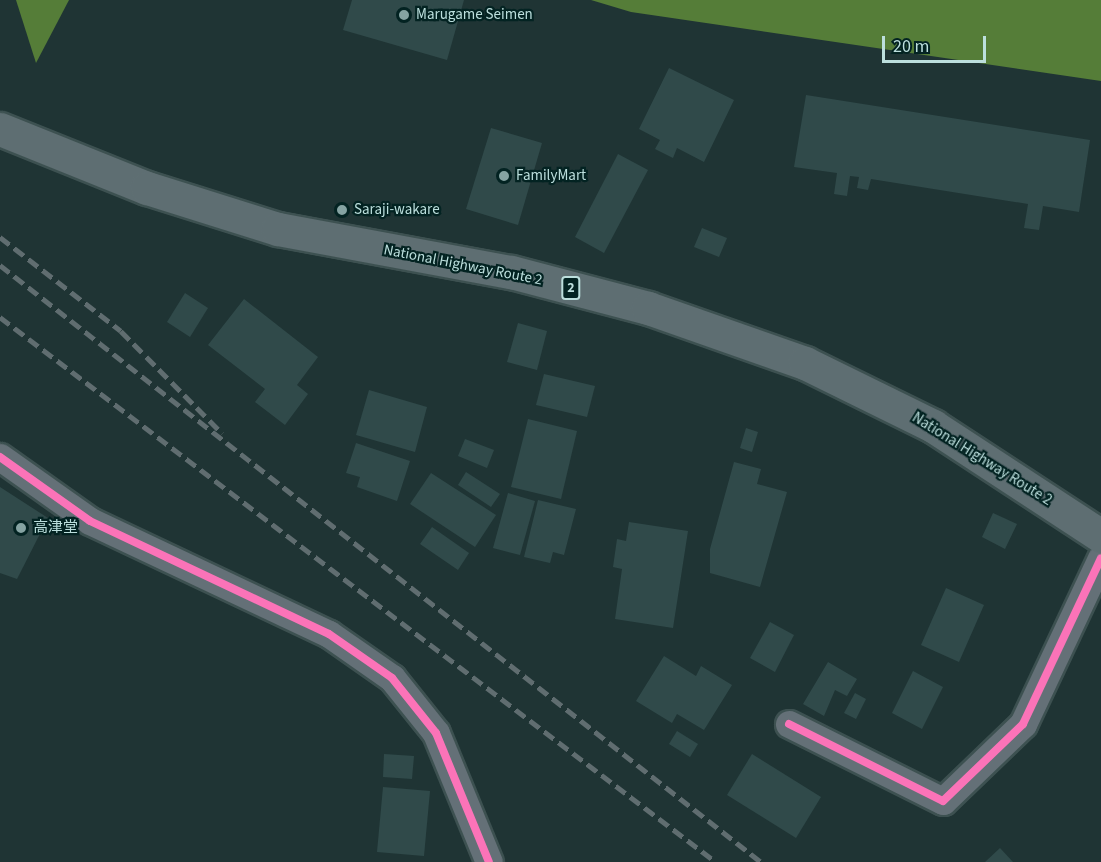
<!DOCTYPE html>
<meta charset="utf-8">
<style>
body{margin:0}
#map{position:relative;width:1101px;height:862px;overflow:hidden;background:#1f3434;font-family:"Source Sans 3","Noto Sans JP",sans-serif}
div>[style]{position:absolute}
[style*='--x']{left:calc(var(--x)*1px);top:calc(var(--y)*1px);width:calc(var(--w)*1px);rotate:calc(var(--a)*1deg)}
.water>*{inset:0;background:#557d38}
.building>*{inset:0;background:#304a4a}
.roads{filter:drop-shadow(2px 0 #3d5151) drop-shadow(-2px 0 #3d5151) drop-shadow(0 2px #3d5151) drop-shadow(0 -2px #3d5151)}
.minor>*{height:27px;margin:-13.5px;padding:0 13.5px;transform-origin:13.5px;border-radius:13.5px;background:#647077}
.trunk>*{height:33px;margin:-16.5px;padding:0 16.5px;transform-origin:16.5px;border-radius:16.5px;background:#5e6e72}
.rail>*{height:4.5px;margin-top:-2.25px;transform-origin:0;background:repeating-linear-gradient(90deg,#606d70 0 12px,transparent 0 18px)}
.cycleway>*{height:8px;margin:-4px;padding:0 4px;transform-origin:4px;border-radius:4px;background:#fb73b8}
.dots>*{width:16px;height:16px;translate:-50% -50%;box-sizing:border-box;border:3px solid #032322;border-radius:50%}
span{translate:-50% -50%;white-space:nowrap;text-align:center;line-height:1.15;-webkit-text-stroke:4.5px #032322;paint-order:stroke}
.shield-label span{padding:2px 4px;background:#032322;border:2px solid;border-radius:4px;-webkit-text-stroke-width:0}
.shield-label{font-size:14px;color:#bcdfdd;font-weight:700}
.poi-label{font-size:15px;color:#bcdfdd}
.left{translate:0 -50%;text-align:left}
.street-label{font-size:15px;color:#bcdfdd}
.scale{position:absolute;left:882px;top:36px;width:104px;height:27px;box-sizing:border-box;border:3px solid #bcdfdd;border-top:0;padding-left:8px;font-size:18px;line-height:21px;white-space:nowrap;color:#bcdfdd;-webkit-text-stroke:4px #032322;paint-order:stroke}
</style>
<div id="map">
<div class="water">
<div style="clip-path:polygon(16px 0,69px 0,36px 63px)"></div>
<div style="clip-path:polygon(591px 0,1101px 0,1101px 81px,631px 12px)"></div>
</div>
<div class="building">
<div style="clip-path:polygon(352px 0,464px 0,447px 60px,343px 30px)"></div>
<div style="clip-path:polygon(669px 68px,734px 100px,704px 162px,677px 148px,673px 158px,655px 149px,660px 140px,639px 129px)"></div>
<div style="clip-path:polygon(806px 95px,1090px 140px,1079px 212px,1043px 206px,1039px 230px,1024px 228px,1028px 204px,871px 179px,868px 190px,857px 188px,859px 177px,850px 176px,847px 196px,834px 194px,837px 173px,794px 167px)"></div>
<div style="clip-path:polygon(491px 128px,542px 143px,518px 225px,466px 209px)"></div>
<div style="clip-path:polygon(618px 154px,648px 170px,604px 253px,575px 237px)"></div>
<div style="clip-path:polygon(702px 228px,727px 238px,719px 257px,694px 247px)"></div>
<div style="clip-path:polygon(185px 293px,208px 308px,190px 337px,167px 322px)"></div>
<div style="clip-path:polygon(244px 299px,318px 357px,297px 385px,308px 394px,285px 425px,255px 402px,265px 389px,208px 345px)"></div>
<div style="clip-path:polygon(518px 323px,547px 331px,537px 370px,507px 362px)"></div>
<div style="clip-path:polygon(544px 374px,595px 386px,587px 417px,536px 405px)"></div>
<div style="clip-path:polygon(369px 390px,427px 407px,415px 452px,356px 435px)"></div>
<div style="clip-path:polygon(528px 419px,577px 431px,561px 499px,511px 487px)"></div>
<div style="clip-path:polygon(746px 428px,758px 432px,752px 452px,740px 448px)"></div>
<div style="clip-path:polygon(465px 439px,494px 450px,487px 468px,458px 456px)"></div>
<div style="clip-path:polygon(356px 443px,410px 461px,397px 501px,357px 487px,360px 477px,346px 473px)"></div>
<div style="clip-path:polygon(734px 462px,761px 469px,757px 484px,787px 492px,760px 587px,710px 573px,710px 549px)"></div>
<div style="clip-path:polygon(466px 472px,500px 494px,491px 507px,458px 485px)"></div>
<div style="clip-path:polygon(431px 473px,496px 515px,475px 547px,410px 504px)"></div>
<div style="clip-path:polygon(0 487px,48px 518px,17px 579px,0 573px)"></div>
<div style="clip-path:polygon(508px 493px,535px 501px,520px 555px,493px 548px)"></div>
<div style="clip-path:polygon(538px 500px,576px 509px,564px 555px,553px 552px,550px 563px,524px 557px)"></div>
<div style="clip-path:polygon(993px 513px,1017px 524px,1005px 549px,982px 537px)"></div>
<div style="clip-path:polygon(629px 522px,688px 531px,673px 628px,615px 619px,622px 569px,613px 567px,617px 539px,626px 541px)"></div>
<div style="clip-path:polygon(432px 527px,469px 553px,458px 570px,420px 544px)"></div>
<div style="clip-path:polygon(946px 588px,984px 605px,959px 662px,921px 645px)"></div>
<div style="clip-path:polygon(770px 622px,794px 635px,775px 672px,750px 658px)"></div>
<div style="clip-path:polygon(664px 656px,696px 676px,701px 666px,732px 685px,704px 730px,677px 714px,672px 723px,636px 701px)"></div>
<div style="clip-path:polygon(828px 662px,857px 679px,847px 696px,835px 690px,824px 716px,803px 704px)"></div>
<div style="clip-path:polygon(913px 671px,943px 687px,922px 729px,892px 713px)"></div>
<div style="clip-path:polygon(855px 693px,866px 699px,856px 719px,844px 713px)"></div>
<div style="clip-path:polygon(677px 731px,698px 744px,690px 757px,669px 744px)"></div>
<div style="clip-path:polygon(384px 754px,414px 756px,412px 779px,383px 777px)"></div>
<div style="clip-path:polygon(752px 754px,821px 797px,796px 838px,727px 795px)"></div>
<div style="clip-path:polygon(383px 787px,430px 791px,424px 856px,377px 852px)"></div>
<div style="clip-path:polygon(1000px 848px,1013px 862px,985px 862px)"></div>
</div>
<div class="roads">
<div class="minor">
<div style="--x:0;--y:457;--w:110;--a:35.4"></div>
<div style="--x:90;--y:521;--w:264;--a:25.3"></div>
<div style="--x:329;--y:634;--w:77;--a:34.9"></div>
<div style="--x:392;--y:678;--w:70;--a:51.3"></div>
<div style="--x:436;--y:733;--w:139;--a:67.7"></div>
<div style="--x:789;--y:724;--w:172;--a:26.6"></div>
<div style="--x:943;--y:801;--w:111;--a:-43.9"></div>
<div style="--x:1023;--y:724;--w:183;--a:-64.8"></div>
</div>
<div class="trunk">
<div style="--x:0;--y:129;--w:158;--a:21.9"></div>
<div style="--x:147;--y:188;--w:137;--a:17.4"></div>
<div style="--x:278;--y:229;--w:237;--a:10.5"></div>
<div style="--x:511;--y:272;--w:142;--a:14.7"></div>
<div style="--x:648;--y:308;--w:166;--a:19.3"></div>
<div style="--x:805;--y:363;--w:143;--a:26.2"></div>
<div style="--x:933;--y:426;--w:201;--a:33.2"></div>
</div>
</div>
<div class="rail">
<div style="--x:0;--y:237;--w:153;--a:37.8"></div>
<div style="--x:121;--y:331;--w:144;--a:45.3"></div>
<div style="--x:0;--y:265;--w:967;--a:38.11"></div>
<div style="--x:0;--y:317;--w:900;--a:37.28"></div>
</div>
<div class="cycleway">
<div style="--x:0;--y:457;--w:110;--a:35.4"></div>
<div style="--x:90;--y:521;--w:264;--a:25.3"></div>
<div style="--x:329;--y:634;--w:77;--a:34.9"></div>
<div style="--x:392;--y:678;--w:70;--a:51.3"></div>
<div style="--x:436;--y:733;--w:139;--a:67.7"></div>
<div style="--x:789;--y:724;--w:172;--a:26.6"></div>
<div style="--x:943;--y:801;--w:111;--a:-43.9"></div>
<div style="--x:1023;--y:724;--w:183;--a:-64.8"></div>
</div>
<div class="dots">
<div style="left:404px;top:15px;background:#85a3a2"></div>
<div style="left:504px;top:176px;background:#85a3a2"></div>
<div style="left:342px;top:210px;background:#85a3a2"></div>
<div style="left:21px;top:528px;background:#85a3a2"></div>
</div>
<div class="shield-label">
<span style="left:571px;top:288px">2</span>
</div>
<div class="poi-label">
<span class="left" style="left:416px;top:15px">Marugame Seimen</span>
<span class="left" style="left:516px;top:176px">FamilyMart</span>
<span class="left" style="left:354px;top:210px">Saraji-wakare</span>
<span class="left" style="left:33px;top:528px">高津堂</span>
</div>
<div class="street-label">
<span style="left:463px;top:265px;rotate:11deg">National Highway Route 2</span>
<span style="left:982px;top:459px;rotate:32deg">National Highway Route 2</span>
</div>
<div class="scale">20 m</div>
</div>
